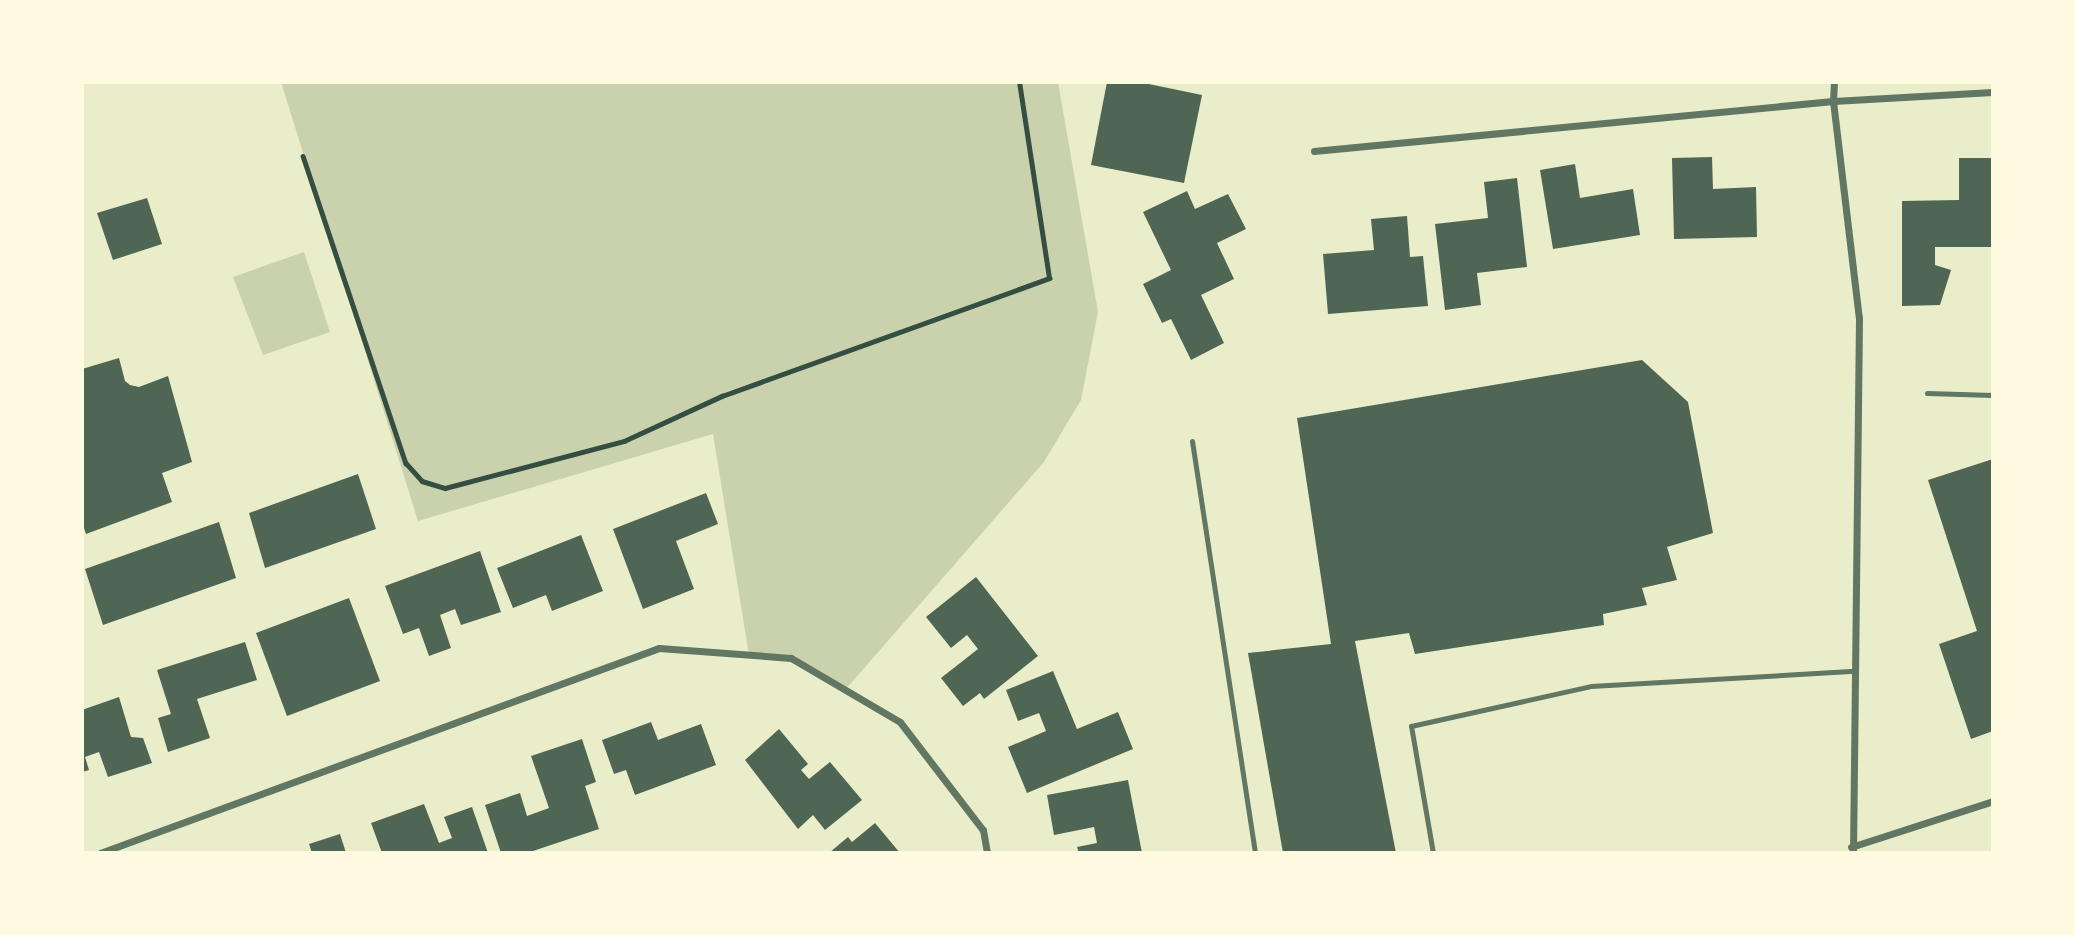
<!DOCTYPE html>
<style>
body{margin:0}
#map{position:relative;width:2075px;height:935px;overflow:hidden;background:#e9edc9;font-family:Literata,serif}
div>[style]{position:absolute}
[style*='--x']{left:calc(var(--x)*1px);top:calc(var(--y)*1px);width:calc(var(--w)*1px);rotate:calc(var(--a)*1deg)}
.green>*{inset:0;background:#cad2ad}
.building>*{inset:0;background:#4f6655}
.path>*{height:4.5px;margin:-2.25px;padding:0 2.25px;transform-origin:2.25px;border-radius:2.25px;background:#344e41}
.service>*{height:5px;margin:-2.5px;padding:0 2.5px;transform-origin:2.5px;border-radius:2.5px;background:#617663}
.minor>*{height:7px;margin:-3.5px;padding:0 3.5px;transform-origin:3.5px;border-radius:3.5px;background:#617663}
span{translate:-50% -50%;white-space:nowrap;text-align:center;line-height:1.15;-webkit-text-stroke:5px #fefae0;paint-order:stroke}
.frame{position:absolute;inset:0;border:84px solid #fefae0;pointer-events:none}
</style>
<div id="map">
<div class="green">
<div style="clip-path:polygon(281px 82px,1058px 82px,1098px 312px,1081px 400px,1044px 462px,845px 690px,791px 658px,749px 655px,713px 434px,418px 521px)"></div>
<div style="clip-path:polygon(304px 252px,330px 332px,263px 355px,233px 277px)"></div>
</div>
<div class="building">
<div style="clip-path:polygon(1107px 82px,1139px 82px,1202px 95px,1184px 183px,1091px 165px)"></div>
<div style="clip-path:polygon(1712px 157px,1713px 189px,1756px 187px,1757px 237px,1674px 239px,1672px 158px)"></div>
<div style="clip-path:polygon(1959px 158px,1993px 158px,1993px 247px,1935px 247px,1935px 265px,1951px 270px,1940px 305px,1902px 306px,1902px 201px,1959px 200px)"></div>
<div style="clip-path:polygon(1575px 164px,1580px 198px,1633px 189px,1640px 235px,1553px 249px,1540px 170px)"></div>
<div style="clip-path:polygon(1517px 178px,1527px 267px,1477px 273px,1481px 305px,1445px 310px,1435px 224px,1488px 218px,1484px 182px)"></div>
<div style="clip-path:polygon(1187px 191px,1195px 209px,1228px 194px,1246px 229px,1217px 243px,1234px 279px,1201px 295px,1224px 343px,1191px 360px,1171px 319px,1162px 323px,1143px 284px,1171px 270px,1143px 212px)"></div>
<div style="clip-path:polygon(147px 198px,162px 244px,113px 260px,97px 213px)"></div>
<div style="clip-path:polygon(1407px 216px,1410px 257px,1423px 256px,1428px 306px,1328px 314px,1323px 254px,1374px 250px,1371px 219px)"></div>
<div style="clip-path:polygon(119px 358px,125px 381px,130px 385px,139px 387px,168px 376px,192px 462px,162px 473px,172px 502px,86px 534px,82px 522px,82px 369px)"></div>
<div style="clip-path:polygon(1642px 360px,1688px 402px,1713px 533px,1667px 547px,1677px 580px,1642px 588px,1647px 605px,1603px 614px,1604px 625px,1415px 654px,1409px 633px,1355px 641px,1396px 853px,1283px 853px,1248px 653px,1331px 644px,1297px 418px)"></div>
<div style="clip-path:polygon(1993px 459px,1993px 731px,1971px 739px,1939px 644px,1977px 631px,1928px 480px)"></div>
<div style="clip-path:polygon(358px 474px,376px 529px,265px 568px,249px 513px)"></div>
<div style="clip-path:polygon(706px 493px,718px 524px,676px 541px,694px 589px,643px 609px,613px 529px)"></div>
<div style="clip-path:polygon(219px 522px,236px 578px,103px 625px,85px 569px)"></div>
<div style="clip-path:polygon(581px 535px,603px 591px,552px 611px,546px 595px,513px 608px,497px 568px)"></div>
<div style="clip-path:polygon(480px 551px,501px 612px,461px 625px,455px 609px,440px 615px,451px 648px,429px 656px,419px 628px,403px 634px,385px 586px)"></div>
<div style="clip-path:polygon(976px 577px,1038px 656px,984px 699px,980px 693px,963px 706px,941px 678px,978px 649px,967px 635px,951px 648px,926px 617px)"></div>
<div style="clip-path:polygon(349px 598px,380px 681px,287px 716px,256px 633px)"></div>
<div style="clip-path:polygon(245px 642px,257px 680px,197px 699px,210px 738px,168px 752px,158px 718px,171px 714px,157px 670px)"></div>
<div style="clip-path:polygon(1053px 671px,1077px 729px,1118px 712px,1133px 749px,1027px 793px,1008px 747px,1046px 731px,1039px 713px,1018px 721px,1006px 690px)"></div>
<div style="clip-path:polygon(119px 697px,131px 737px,143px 738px,152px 763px,108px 777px,99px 752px,85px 757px,89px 770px,82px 772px,82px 710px)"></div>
<div style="clip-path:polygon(651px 722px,658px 740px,701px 724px,716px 765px,635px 795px,626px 770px,614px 774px,602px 740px)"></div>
<div style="clip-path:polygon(779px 729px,808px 764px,801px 770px,809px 779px,830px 762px,862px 800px,825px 830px,813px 815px,798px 829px,745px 760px)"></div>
<div style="clip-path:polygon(582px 739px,596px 782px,585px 786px,599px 829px,527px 853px,501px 853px,485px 805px,520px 793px,527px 816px,549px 808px,531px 756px)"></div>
<div style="clip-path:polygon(1128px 780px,1142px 853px,1079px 853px,1077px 847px,1097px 843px,1094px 827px,1054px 835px,1047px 795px)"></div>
<div style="clip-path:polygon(424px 804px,439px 843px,452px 838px,444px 817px,472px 807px,488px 853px,382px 853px,371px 823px)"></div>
<div style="clip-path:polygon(875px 823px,900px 853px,829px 853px,848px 837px,852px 842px)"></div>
<div style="clip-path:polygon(340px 834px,346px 853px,312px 853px,309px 844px)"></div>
</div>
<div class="path">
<div style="--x:303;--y:156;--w:324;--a:71.5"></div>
<div style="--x:406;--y:463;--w:24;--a:48"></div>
<div style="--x:422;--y:481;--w:24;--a:17"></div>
<div style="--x:445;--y:488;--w:185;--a:-14.7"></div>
<div style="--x:624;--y:441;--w:108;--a:-24.7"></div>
<div style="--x:722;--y:396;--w:348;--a:-19.8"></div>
<div style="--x:1049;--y:278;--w:198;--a:-98.7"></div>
</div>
<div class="service">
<div style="--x:1927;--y:393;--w:66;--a:1.7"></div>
<div style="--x:1192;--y:441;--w:417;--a:81.3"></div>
<div style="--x:1433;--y:853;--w:129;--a:-99.8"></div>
<div style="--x:1411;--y:726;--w:184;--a:-12.5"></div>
<div style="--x:1591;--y:686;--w:264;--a:-3.3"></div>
</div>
<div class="minor">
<div style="--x:1834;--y:82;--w:19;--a:93"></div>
<div style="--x:1833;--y:101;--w:219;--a:83.2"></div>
<div style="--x:1859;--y:318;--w:535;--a:90.64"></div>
<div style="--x:1314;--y:151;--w:521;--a:-5.5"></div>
<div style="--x:1833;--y:101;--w:160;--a:-3.2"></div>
<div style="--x:1851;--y:847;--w:149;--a:-17.9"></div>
<div style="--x:100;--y:853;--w:595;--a:-20.14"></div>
<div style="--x:659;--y:648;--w:132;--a:4.3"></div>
<div style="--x:791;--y:658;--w:126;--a:30.4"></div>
<div style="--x:900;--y:722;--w:136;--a:52.5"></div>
<div style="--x:983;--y:830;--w:23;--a:80"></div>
</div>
<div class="frame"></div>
</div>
